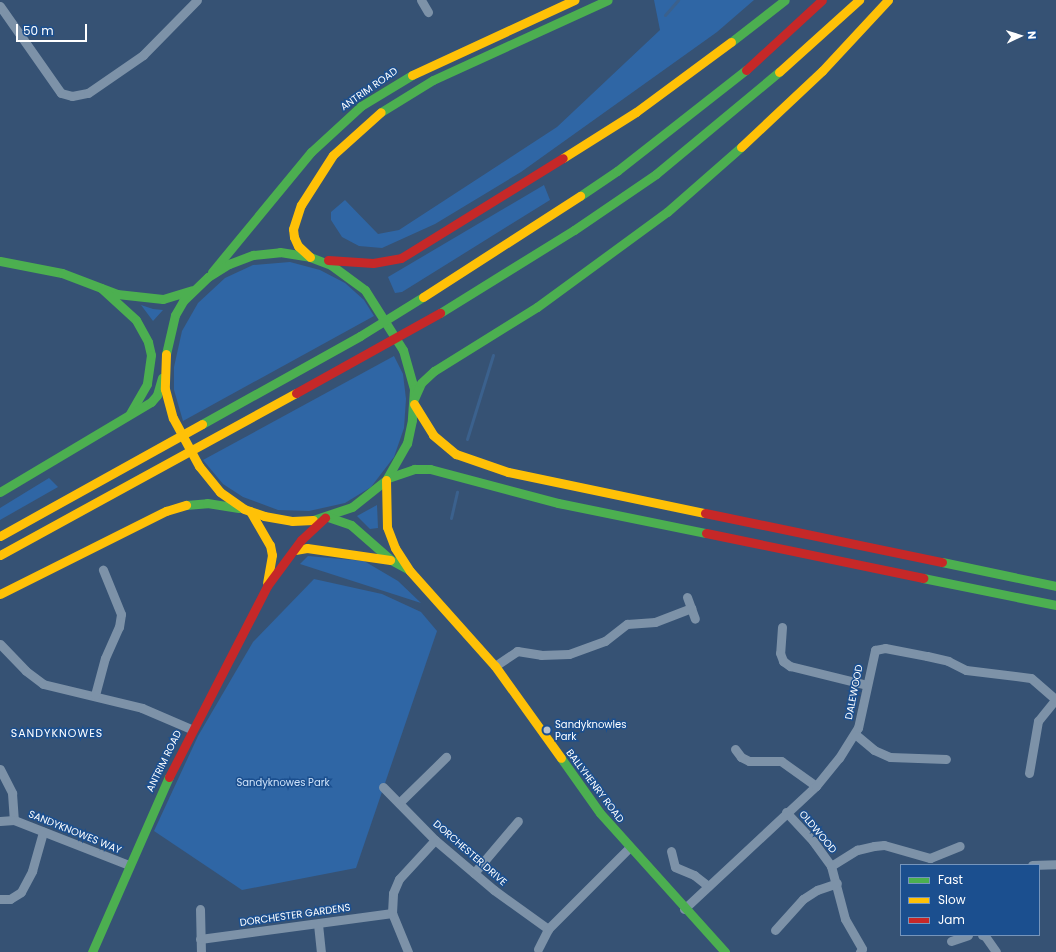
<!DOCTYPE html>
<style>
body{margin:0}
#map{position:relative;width:1056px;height:952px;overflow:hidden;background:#365274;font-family:Poppins,sans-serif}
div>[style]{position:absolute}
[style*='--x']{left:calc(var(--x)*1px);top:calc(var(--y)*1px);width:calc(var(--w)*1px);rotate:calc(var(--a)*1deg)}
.green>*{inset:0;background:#2f66a5}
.stream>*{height:3px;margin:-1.5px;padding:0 1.5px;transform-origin:1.5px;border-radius:1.5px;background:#3b618d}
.street>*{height:9px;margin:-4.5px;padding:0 4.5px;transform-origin:4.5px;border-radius:4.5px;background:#7d92a8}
.fast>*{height:9px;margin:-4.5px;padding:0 4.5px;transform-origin:4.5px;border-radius:4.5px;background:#4caf50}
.slow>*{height:9px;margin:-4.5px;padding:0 4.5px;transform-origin:4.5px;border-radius:4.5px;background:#ffc107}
.jam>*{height:9px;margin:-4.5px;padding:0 4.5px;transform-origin:4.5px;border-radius:4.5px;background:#c62828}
.dots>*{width:11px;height:11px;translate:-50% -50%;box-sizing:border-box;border:2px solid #1b4f8f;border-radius:50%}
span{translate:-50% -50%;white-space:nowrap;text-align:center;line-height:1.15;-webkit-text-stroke:3px #1b4f8f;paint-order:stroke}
.street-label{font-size:10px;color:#fff}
.poi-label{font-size:10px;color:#fff}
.left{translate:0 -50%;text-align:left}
.park-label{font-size:10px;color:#cfe3fa}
.neighbourhood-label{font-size:11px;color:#fff;letter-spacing:1px}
.legend{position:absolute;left:900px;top:864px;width:140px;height:72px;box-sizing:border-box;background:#1b4f8f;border:1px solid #7695bc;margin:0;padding:5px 7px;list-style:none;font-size:12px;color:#fff}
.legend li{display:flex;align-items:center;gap:8px;height:20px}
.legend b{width:20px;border:1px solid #7695bc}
.north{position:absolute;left:1000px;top:16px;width:40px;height:40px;-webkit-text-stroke:3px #1b4f8f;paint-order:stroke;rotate:86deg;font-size:11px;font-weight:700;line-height:16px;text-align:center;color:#fff}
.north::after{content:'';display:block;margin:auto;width:14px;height:18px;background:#fff;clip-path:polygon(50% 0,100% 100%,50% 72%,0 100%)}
.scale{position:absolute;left:16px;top:24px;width:71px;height:18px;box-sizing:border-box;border:2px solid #fff;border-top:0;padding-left:5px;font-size:12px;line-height:14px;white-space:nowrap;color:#fff;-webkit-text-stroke:3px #1b4f8f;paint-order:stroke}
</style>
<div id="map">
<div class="green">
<div style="clip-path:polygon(654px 0,754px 0,717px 32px,521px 172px,435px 224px,382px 248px,359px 246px,342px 237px,331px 220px,331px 212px,345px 200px,378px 234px,399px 230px,557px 127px,660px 30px)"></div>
<div style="clip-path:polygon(544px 185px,550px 200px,402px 292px,395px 293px,388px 277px)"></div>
<div style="clip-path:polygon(290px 262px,320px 270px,345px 283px,364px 300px,374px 316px,183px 421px,174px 390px,174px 367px,182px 331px,198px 303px,225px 278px,253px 265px)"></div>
<div style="clip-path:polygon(141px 305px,153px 309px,163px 310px,153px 321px)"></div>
<div style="clip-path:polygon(394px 356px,403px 374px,406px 399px,404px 428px,394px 457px,371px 487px,345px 503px,309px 511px,278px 510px,243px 497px,223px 484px,203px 460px)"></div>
<div style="clip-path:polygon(49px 478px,58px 487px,0 520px,0 508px)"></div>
<div style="clip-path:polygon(377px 505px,378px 528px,370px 529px,357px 516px)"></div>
<div style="clip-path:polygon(308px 556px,364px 561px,398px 581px,421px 603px,300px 564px)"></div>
<div style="clip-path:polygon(314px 579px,382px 594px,421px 612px,437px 631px,356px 868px,242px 890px,154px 831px,198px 736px,253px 642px)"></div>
</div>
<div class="stream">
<div style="--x:665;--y:15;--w:20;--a:-49"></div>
<div style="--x:467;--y:439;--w:88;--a:-72.8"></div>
<div style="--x:451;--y:518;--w:27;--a:-77"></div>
</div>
<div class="street">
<div style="--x:421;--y:0;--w:14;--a:60"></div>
<div style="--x:0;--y:6;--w:106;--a:55"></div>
<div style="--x:61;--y:93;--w:11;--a:15"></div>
<div style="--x:72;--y:96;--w:16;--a:-11"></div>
<div style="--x:88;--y:93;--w:67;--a:-34.6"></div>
<div style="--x:143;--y:55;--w:77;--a:-45.5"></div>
<div style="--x:687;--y:597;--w:23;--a:70"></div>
<div style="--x:782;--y:627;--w:26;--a:94"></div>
<div style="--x:780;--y:653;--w:9;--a:69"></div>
<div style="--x:783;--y:661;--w:9;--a:36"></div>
<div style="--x:790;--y:666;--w:79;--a:13.9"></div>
<div style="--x:0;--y:644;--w:37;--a:46"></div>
<div style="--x:26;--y:671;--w:21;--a:37"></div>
<div style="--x:43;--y:684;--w:102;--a:13.6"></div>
<div style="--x:142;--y:708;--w:53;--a:23.2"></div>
<div style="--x:495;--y:666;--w:27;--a:-34"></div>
<div style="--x:517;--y:651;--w:24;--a:9"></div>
<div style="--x:541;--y:655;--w:28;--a:-2"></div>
<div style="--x:569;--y:654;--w:38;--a:-20"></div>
<div style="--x:605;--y:641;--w:28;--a:-38"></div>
<div style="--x:627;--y:624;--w:28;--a:-4"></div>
<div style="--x:655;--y:622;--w:39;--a:-21"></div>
<div style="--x:95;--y:695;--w:38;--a:-75"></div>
<div style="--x:105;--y:658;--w:34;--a:-66"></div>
<div style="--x:119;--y:627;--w:13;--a:-81"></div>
<div style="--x:121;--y:614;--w:48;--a:-112.2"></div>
<div style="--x:855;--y:734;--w:25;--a:40"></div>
<div style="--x:874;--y:750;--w:17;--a:24"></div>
<div style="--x:890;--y:757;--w:56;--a:2"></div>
<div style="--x:735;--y:749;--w:10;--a:53"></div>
<div style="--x:741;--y:757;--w:9;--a:27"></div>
<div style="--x:749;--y:761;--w:32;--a:0"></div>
<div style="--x:781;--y:761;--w:43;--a:35.5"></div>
<div style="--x:0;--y:769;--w:27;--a:63"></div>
<div style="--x:12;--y:793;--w:27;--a:86"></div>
<div style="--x:1029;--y:773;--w:53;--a:-80.2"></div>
<div style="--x:1038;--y:721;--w:28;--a:-51"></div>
<div style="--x:383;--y:787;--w:74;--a:45.5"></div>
<div style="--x:435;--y:840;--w:77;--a:40.3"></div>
<div style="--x:494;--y:890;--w:67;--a:35.8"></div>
<div style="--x:399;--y:803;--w:66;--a:-44.4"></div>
<div style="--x:786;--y:812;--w:40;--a:47"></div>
<div style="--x:813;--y:841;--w:31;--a:54"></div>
<div style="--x:831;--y:866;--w:55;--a:75.2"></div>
<div style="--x:845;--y:919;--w:34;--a:60"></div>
<div style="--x:862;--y:949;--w:4;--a:124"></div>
<div style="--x:0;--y:821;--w:14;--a:-4"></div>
<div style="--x:14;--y:820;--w:123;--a:21.4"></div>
<div style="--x:671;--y:851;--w:16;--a:76"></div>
<div style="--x:675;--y:867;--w:21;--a:23"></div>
<div style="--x:694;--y:875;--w:18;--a:38"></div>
<div style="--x:1032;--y:865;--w:24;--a:-2"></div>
<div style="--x:831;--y:866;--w:31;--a:-32"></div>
<div style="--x:857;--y:850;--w:17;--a:-13"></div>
<div style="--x:874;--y:846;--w:10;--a:-6"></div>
<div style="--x:884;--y:845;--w:48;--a:15.8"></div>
<div style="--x:930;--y:858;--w:32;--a:-22"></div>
<div style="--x:474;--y:873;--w:68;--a:-49.8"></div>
<div style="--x:0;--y:899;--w:10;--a:0"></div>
<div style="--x:10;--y:899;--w:13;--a:-32"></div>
<div style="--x:21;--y:892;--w:24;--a:-62"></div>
<div style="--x:32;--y:871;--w:41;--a:-74.2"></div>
<div style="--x:200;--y:909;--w:43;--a:88.7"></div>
<div style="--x:684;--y:909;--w:180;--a:-43"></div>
<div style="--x:816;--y:786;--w:36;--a:-51"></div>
<div style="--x:839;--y:758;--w:36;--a:-58"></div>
<div style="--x:858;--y:728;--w:80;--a:-77.7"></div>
<div style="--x:875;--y:650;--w:10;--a:-11"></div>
<div style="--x:885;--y:648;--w:43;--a:10.8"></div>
<div style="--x:927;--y:656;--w:22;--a:13"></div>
<div style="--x:948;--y:661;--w:20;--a:27"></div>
<div style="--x:966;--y:670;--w:65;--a:7"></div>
<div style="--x:1031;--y:678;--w:32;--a:41"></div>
<div style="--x:318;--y:924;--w:28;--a:84"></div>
<div style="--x:775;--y:930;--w:42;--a:-47.9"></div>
<div style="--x:803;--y:899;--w:17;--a:-33"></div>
<div style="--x:817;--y:890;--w:21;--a:-19"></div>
<div style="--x:982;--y:935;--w:3;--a:18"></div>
<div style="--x:985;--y:936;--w:19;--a:55"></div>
<div style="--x:200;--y:939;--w:194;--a:-7.7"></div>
<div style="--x:951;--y:941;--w:18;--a:-19"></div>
<div style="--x:538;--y:949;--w:22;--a:-63"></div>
<div style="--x:548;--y:929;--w:115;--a:-45"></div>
<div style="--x:408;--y:952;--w:42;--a:-112.3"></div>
<div style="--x:392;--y:913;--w:20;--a:-87"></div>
<div style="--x:393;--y:893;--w:15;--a:-67"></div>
<div style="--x:399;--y:879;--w:53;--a:-47.3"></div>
</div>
<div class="fast">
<div style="--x:731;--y:42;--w:68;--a:-37.9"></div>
<div style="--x:381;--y:112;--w:61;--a:-31.6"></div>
<div style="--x:433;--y:80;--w:192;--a:-24.6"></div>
<div style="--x:580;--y:196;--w:45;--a:-34"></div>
<div style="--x:617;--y:171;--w:164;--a:-38.1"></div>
<div style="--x:280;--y:252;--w:30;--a:9"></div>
<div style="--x:310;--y:257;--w:22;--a:21"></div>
<div style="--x:331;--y:265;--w:42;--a:36.3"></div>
<div style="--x:365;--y:290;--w:71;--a:57.7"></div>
<div style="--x:403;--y:350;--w:41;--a:74.2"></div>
<div style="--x:414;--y:389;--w:31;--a:94"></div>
<div style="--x:412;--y:420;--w:24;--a:102"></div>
<div style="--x:407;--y:443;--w:43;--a:119.6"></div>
<div style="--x:386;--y:480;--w:43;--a:141.5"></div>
<div style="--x:352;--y:507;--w:41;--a:161.6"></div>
<div style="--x:0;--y:261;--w:63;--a:11"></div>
<div style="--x:62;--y:273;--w:59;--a:20.9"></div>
<div style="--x:117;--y:294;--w:46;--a:6.2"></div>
<div style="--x:163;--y:299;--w:30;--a:-17"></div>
<div style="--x:212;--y:272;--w:156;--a:-50.5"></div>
<div style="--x:311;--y:152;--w:68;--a:-42.6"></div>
<div style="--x:361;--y:106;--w:60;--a:-31.3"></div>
<div style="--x:101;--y:288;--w:47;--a:42.4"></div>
<div style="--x:136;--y:320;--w:25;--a:61"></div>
<div style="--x:148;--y:342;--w:13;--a:77"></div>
<div style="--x:151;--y:355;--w:29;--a:98"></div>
<div style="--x:147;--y:384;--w:34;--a:120"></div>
<div style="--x:440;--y:313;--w:158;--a:-31.8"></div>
<div style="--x:574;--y:230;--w:99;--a:-34.3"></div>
<div style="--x:656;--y:174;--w:160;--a:-39.7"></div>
<div style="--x:166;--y:354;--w:40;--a:-77"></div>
<div style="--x:175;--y:315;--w:16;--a:-60"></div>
<div style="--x:183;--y:301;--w:35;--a:-44"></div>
<div style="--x:208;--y:277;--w:25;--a:-32"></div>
<div style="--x:229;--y:264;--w:26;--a:-21"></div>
<div style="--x:253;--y:255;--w:27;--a:-6"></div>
<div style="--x:414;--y:399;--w:17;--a:-66"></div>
<div style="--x:421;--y:383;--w:18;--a:-43"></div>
<div style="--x:434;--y:371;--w:121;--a:-31.9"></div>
<div style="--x:537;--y:307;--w:161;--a:-36.2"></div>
<div style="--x:667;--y:212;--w:98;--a:-41.3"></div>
<div style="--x:202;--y:424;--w:181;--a:-29.1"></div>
<div style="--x:360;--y:336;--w:74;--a:-31.8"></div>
<div style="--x:388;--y:478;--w:28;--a:-19"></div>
<div style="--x:414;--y:469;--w:16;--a:0"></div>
<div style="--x:430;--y:469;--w:132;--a:14.9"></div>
<div style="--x:558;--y:503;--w:151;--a:11.5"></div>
<div style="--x:0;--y:492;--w:176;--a:-30.8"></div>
<div style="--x:151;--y:402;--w:9;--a:-49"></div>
<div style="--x:157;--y:395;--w:18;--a:-74"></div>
<div style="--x:186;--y:505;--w:21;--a:-5"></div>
<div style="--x:207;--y:503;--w:32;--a:9"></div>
<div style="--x:328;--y:517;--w:24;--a:19"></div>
<div style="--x:351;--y:525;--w:53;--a:41.2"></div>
<div style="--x:391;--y:560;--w:19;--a:28"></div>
<div style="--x:942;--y:562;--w:116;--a:11.9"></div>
<div style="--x:923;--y:578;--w:136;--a:11.5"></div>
<div style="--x:561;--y:758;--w:67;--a:54.7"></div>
<div style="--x:600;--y:813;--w:187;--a:48"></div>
<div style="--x:92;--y:952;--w:191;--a:-66.3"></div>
</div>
<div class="slow">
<div style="--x:779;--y:72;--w:108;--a:-42"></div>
<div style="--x:412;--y:75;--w:179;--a:-24.8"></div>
<div style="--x:741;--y:147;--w:111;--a:-43.2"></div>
<div style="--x:822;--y:71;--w:97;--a:-47.1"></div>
<div style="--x:563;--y:158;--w:86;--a:-32.2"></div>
<div style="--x:636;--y:112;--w:118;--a:-36.4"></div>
<div style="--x:310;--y:257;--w:16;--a:-137"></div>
<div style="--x:298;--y:246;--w:10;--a:-114"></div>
<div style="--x:294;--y:237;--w:8;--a:-97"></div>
<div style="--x:293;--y:229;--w:25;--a:-72"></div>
<div style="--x:301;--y:205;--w:59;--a:-57.4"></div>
<div style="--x:333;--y:155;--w:64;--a:-41.9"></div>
<div style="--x:423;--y:297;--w:187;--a:-32.8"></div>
<div style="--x:166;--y:354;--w:35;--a:92"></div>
<div style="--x:165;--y:389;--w:30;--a:75"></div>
<div style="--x:173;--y:418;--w:55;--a:61.6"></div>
<div style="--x:199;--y:466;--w:33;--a:51"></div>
<div style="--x:220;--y:492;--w:29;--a:35"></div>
<div style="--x:244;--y:509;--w:21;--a:19"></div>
<div style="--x:264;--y:516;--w:28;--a:10"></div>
<div style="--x:292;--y:521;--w:21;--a:-3"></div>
<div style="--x:414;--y:404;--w:36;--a:58"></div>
<div style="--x:433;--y:435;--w:30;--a:40"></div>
<div style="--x:456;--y:454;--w:55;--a:19.1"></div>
<div style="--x:508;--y:472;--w:201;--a:11.8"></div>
<div style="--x:386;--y:480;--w:47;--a:88.8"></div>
<div style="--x:387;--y:527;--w:22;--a:69"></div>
<div style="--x:395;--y:548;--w:27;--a:57"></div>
<div style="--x:410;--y:571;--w:127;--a:48.2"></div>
<div style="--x:495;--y:666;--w:113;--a:54.3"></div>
<div style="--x:250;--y:511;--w:39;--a:60"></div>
<div style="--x:270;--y:545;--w:10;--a:79"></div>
<div style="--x:272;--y:555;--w:28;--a:100"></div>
<div style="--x:0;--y:536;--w:231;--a:-29"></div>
<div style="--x:295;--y:550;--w:12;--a:-9"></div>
<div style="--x:307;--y:548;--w:84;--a:8.2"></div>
<div style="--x:0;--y:555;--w:337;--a:-28.7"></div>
<div style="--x:0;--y:594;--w:186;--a:-26.6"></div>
<div style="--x:166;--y:511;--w:21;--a:-17"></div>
</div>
<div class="jam">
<div style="--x:746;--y:70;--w:103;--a:-42.6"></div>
<div style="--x:328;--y:260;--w:45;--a:3.8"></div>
<div style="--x:373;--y:263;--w:28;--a:-10"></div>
<div style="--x:401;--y:258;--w:190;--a:-31.7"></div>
<div style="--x:296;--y:393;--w:165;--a:-29.1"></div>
<div style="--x:705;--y:513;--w:242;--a:11.7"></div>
<div style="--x:706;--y:533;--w:222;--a:11.7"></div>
<div style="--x:169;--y:777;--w:215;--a:-62.8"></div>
<div style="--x:267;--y:586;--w:57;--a:-53.5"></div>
<div style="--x:301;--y:540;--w:33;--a:-43"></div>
</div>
<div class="dots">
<div style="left:547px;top:730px;background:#b9c2ce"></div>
</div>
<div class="street-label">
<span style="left:369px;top:89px;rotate:-35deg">ANTRIM ROAD</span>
<span style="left:854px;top:692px;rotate:-79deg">DALEWOOD</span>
<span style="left:164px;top:761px;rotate:-64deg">ANTRIM ROAD</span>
<span style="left:595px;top:786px;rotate:53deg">BALLYHENRY ROAD</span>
<span style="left:75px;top:832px;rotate:22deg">SANDYKNOWES WAY</span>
<span style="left:818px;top:832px;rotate:50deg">OLDWOOD</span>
<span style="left:470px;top:853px;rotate:41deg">DORCHESTER DRIVE</span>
<span style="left:295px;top:915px;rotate:-8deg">DORCHESTER GARDENS</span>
</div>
<div class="poi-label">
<span class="left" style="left:555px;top:730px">Sandyknowles<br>Park</span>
</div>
<div class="park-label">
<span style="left:283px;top:783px">Sandyknowes Park</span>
</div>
<div class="neighbourhood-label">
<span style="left:57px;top:733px">SANDYKNOWES</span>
</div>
<ul class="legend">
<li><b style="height:5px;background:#4caf50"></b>Fast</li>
<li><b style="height:5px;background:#ffc107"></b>Slow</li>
<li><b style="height:5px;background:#c62828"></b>Jam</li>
</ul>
<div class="north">N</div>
<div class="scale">50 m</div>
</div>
